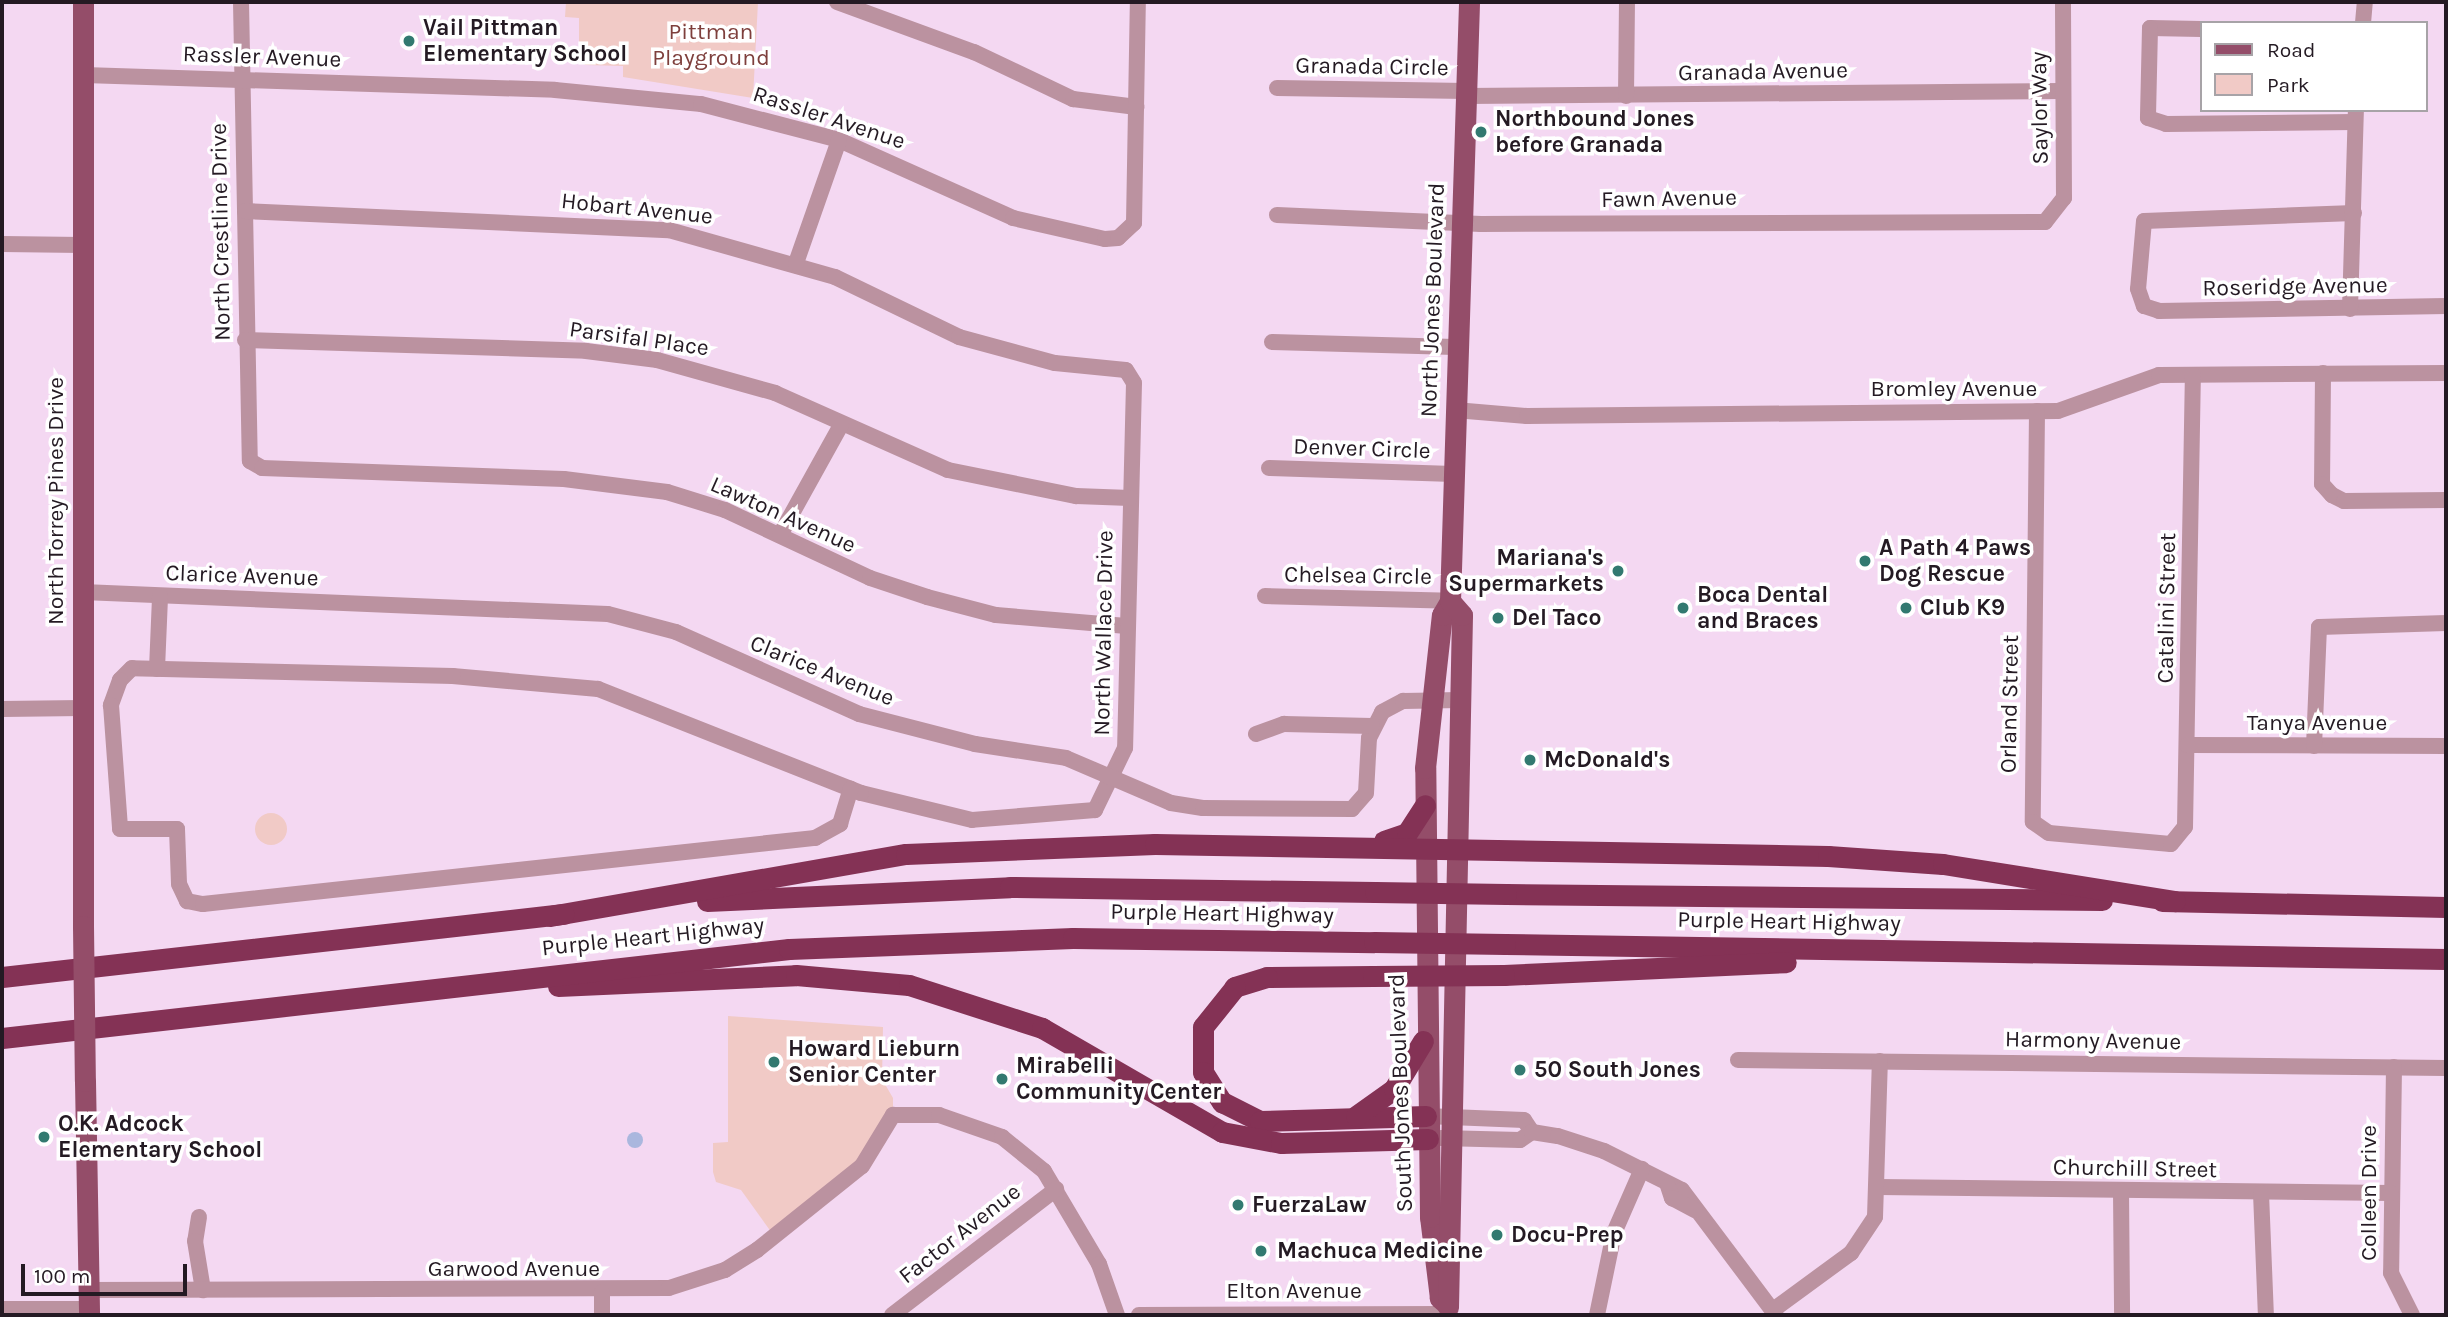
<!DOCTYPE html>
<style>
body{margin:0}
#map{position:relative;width:2448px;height:1317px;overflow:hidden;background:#f4d8f2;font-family:Karla,sans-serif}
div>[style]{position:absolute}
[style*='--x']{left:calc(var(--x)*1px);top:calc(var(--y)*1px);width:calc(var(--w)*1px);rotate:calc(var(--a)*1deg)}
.green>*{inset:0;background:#f1cac6}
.round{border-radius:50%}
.water>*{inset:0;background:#aab7de}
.minor>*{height:16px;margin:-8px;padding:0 8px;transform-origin:8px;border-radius:8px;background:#bb92a0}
.major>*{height:21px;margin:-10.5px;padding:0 10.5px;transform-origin:10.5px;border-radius:10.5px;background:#944d69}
.highway>*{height:21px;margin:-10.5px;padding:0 10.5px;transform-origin:10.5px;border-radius:10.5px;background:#843255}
.major-bridge>*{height:21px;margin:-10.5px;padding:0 10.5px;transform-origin:10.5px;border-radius:10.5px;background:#944d69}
.highway-bridge>*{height:21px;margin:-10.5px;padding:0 10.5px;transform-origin:10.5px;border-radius:10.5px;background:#843255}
.dots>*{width:19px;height:19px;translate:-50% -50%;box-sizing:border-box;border:4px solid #fff;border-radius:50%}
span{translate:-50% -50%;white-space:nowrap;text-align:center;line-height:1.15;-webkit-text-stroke:7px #fff;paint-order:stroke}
.poi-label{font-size:23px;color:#241a23;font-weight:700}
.left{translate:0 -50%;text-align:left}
.right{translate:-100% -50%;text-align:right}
.park-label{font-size:23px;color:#7e3f3c}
.street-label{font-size:23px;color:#241a23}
.frame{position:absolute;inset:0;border:4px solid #241a23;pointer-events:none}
.legend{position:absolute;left:2200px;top:21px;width:228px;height:91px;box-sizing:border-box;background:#fff;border:2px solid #a7a3a7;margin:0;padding:9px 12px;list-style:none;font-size:21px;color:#241a23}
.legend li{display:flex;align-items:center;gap:14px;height:35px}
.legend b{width:35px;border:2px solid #a7a3a7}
.scale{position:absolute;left:21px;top:1264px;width:166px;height:32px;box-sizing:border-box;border:4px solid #241a23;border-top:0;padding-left:9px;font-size:21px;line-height:24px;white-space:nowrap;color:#241a23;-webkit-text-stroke:5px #fff;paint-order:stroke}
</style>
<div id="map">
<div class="green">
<div style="clip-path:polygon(566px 2px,758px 2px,753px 98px,623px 77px,623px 66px,585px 65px,579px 56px,579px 18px,565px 17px)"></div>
<div class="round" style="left:255px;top:813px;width:32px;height:32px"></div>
<div style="clip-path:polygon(728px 1016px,883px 1027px,882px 1079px,893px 1098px,893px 1115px,870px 1150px,774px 1236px,741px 1190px,716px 1182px,713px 1172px,713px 1143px,728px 1142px)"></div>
</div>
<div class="water">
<div class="round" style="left:627px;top:1132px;width:16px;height:16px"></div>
</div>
<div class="minor">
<div style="--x:241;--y:2;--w:459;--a:88.9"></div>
<div style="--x:250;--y:461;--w:14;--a:30"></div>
<div style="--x:262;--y:468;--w:302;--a:2.1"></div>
<div style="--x:564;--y:479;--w:104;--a:7.2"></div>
<div style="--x:667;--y:492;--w:61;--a:17.2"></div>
<div style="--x:725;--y:510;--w:160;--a:25.1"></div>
<div style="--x:870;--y:578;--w:60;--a:18.4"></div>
<div style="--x:927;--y:597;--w:71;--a:14.6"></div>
<div style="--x:996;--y:615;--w:131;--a:4.8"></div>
<div style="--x:837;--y:2;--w:146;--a:20.1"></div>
<div style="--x:974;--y:52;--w:110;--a:25.4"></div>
<div style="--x:1073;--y:99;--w:64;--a:7.2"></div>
<div style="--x:2363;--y:23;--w:21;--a:-85"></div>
<div style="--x:2201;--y:29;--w:51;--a:-178.9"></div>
<div style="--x:2150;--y:28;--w:90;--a:91.3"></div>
<div style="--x:2148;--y:118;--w:19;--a:18"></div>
<div style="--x:2166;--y:124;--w:189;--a:-0.6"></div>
<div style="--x:84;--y:75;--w:471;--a:1.8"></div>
<div style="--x:555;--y:90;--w:147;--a:5.5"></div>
<div style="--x:701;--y:104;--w:143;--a:14.6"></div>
<div style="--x:839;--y:140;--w:191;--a:24.1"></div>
<div style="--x:1013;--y:218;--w:94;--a:12.9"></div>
<div style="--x:1105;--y:239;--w:13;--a:-4"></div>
<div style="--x:1118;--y:238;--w:22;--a:-43"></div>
<div style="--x:1134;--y:223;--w:221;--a:-89"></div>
<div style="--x:1277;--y:88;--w:189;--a:0.9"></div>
<div style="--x:1466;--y:96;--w:595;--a:-0.48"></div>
<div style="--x:1626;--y:96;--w:94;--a:-89.4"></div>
<div style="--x:245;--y:211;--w:424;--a:2.6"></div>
<div style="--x:669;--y:230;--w:173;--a:15.8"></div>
<div style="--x:835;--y:277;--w:138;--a:25.8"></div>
<div style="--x:959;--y:337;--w:99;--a:15.2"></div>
<div style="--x:1055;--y:363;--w:71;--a:5.6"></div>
<div style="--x:1126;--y:370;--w:15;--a:58"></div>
<div style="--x:1134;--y:383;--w:365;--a:91.4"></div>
<div style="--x:1125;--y:748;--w:69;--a:115.8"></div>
<div style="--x:1095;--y:810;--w:123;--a:175.4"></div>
<div style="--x:972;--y:820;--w:114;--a:-166.3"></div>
<div style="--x:861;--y:793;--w:283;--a:-158.4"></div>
<div style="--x:598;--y:689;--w:146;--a:-174.9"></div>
<div style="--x:453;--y:676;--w:321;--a:-178.6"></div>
<div style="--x:132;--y:668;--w:17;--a:135"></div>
<div style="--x:120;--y:680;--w:27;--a:110"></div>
<div style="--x:111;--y:705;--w:124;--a:85.8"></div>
<div style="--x:120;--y:829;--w:57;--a:0"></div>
<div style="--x:177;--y:829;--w:55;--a:87.9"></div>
<div style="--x:179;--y:884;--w:19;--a:65"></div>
<div style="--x:187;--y:901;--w:16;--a:11"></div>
<div style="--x:203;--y:904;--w:616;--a:-6.16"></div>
<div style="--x:815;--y:838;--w:29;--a:-29"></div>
<div style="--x:840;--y:824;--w:37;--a:-73"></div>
<div style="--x:2354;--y:213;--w:210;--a:177.8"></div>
<div style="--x:2144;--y:221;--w:68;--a:95"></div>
<div style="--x:2138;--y:289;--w:18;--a:71"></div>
<div style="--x:2144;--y:306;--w:16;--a:18"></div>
<div style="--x:2159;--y:311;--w:287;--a:-1"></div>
<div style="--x:1277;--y:215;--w:204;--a:2.5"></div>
<div style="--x:1481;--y:224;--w:564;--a:-0.2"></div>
<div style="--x:2045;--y:222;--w:31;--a:-52"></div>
<div style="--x:2064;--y:198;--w:196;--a:-90.3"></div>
<div style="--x:2;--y:244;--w:80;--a:0.7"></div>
<div style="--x:796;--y:263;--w:130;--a:-70.7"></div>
<div style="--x:2350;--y:309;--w:199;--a:-88.3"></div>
<div style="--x:245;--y:340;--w:341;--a:1.8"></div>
<div style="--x:586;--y:351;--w:72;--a:7.2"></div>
<div style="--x:657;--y:360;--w:123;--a:15.6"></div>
<div style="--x:775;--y:393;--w:189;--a:24"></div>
<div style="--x:948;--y:470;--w:131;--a:11.5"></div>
<div style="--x:1076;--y:496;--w:54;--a:2.1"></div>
<div style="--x:1272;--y:342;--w:183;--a:1.6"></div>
<div style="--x:2323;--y:373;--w:111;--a:90.5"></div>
<div style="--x:2322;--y:484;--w:15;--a:48"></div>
<div style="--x:2332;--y:495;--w:13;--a:27"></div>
<div style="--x:2344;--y:501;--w:102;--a:-0.6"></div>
<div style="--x:1455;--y:410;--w:72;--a:4.8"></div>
<div style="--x:1527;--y:416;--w:531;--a:-0.54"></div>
<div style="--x:2058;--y:411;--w:107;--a:-19.6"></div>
<div style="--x:2159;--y:375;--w:287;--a:-0.4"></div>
<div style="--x:2037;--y:411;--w:411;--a:90.6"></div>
<div style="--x:2033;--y:822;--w:19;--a:35"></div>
<div style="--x:2049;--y:833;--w:122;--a:5.2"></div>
<div style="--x:2171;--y:844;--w:22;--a:-51"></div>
<div style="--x:2185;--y:827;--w:452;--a:-89"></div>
<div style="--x:1269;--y:468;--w:184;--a:1.9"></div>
<div style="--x:780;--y:535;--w:126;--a:-61"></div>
<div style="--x:83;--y:592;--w:525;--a:2.4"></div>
<div style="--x:608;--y:614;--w:70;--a:14.8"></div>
<div style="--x:676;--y:632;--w:201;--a:24.1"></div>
<div style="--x:859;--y:714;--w:120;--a:14.5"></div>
<div style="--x:975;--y:744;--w:92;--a:8.7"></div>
<div style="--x:1066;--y:758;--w:114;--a:23.2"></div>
<div style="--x:1171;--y:803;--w:32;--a:9"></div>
<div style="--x:1203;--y:808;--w:149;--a:0.4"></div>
<div style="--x:1352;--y:809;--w:21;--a:-49"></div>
<div style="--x:1366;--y:793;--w:55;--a:-86.9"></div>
<div style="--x:1369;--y:738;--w:29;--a:-63"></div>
<div style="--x:1382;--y:712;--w:24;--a:-28"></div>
<div style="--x:1403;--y:701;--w:57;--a:-1"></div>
<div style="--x:1265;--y:596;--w:185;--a:1.5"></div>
<div style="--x:157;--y:669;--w:73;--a:-87.6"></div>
<div style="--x:2;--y:709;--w:80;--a:-0.7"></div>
<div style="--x:1256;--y:734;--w:30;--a:-20"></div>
<div style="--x:1284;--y:724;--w:88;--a:1.3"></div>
<div style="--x:2187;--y:745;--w:259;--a:0.2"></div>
<div style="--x:2314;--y:746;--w:119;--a:-87.6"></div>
<div style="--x:2319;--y:627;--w:127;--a:-1.8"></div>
<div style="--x:1738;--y:1060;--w:708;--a:0.65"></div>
<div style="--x:2394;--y:1067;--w:206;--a:90.8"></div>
<div style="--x:2391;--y:1273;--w:47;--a:63.4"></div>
<div style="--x:1426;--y:1116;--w:98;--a:2.3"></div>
<div style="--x:1524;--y:1120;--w:14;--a:56"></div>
<div style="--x:1441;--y:1138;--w:79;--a:1.5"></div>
<div style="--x:1520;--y:1140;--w:14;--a:-34"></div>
<div style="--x:1532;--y:1132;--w:26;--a:9"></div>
<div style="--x:1558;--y:1136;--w:48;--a:18.1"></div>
<div style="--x:1604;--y:1151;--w:87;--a:26.6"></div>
<div style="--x:1682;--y:1190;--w:156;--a:53.1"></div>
<div style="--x:1668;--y:1186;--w:13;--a:72"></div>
<div style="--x:1672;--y:1198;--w:26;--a:28"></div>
<div style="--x:1878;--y:1187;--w:513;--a:0.67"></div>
<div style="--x:2121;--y:1191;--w:124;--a:89.5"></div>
<div style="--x:2261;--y:1193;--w:122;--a:87.7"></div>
<div style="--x:199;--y:1217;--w:24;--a:99"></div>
<div style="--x:195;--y:1241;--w:50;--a:80.7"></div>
<div style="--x:88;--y:1290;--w:581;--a:-0.2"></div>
<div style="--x:669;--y:1288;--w:59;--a:-17.8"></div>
<div style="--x:725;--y:1270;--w:38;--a:-32"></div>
<div style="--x:757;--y:1250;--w:134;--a:-38.7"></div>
<div style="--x:862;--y:1166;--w:60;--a:-58.7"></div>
<div style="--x:893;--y:1115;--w:46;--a:0"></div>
<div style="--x:939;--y:1115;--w:67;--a:19.2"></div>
<div style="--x:1002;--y:1137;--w:54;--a:39"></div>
<div style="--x:1044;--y:1171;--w:108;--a:59.4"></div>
<div style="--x:1099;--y:1264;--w:54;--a:70.6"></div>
<div style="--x:2;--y:1309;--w:86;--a:0"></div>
<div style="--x:1773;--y:1310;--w:97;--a:-36.2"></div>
<div style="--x:1851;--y:1253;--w:43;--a:-56.3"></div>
<div style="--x:1875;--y:1217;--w:156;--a:-88.2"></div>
<div style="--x:602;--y:1315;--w:23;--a:-90"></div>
<div style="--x:892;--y:1315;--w:207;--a:-37.5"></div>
<div style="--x:1139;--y:1315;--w:309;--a:-0.2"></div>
<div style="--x:1597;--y:1315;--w:84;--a:-78.3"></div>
<div style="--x:1614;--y:1233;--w:70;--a:-66.4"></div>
</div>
<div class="major">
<div style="--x:83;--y:926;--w:924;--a:-90"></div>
<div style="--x:85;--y:1081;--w:234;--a:89"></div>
<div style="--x:1448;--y:1305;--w:11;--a:-139"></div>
<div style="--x:1440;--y:1298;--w:82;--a:-97"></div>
<div style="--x:1430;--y:1217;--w:449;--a:-90.6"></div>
<div style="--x:1425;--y:768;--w:154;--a:-83.7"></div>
<div style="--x:1442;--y:615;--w:16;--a:-60"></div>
<div style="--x:1450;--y:601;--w:599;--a:-88.18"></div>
<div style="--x:1448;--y:1307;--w:692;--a:-88.84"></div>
<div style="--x:1462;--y:615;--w:18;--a:-131"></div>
</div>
<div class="highway">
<div style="--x:1384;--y:841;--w:24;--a:-19"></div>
<div style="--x:1407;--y:833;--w:33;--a:-57"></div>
<div style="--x:1506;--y:894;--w:596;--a:0.58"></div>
<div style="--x:707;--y:901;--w:303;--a:-2.6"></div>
<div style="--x:1010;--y:887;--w:365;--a:0.8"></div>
<div style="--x:2162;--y:901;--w:284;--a:1.2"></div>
<div style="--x:550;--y:916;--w:361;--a:-9.9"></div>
<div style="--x:906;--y:854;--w:249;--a:-2.3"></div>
<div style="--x:1155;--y:844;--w:673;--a:1.02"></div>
<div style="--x:1828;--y:856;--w:115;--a:4"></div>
<div style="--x:1943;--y:864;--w:235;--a:9.1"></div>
<div style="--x:1505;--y:944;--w:941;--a:0.91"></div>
<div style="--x:1504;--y:975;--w:282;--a:-2.6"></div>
<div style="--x:1373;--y:976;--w:106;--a:179.5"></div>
<div style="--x:1267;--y:977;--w:34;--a:163"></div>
<div style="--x:1235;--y:987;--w:51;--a:128.7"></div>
<div style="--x:1203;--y:1027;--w:45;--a:90"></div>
<div style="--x:1203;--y:1072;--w:36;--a:58"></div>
<div style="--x:1222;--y:1102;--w:42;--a:26.6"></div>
<div style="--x:1260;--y:1121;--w:166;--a:-1.7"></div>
<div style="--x:2;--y:977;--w:565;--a:-6.41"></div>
<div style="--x:558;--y:986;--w:238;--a:-2.6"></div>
<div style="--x:796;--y:975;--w:113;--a:5.1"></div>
<div style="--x:909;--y:985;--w:140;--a:17.9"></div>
<div style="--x:1042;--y:1028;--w:208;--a:30"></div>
<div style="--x:1222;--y:1132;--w:60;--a:10.6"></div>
<div style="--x:1281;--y:1143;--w:147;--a:-1.6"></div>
<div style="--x:2;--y:1038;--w:792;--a:-6.45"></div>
<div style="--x:789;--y:949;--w:284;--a:-2.2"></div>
<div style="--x:1073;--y:938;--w:301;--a:0.8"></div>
<div style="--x:1356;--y:1116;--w:47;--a:-35.4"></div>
<div style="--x:1394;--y:1089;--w:56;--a:-58.9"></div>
</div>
<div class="major-bridge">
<div style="--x:83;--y:926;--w:155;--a:89.3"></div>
</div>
<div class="highway-bridge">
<div style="--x:1375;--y:892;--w:131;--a:0.9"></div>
<div style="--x:1374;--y:942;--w:131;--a:0.9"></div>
<div style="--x:1373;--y:976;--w:131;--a:-0.4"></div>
</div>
<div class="dots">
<div style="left:409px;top:41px;background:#327970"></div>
<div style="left:1481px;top:132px;background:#327970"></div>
<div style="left:1865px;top:561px;background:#327970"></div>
<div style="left:1618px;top:571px;background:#327970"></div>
<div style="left:1683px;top:608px;background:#327970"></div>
<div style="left:1906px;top:608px;background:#327970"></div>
<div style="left:1498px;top:618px;background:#327970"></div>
<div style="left:1530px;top:760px;background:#327970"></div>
<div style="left:774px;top:1062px;background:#327970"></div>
<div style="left:1520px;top:1070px;background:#327970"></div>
<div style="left:1002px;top:1079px;background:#327970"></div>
<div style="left:44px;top:1137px;background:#327970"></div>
<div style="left:1238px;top:1205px;background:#327970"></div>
<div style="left:1497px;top:1235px;background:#327970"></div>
<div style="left:1261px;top:1251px;background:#327970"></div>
</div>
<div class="poi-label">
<span class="left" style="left:423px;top:41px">Vail Pittman<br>Elementary School</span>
<span class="left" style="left:1495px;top:132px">Northbound Jones<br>before Granada</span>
<span class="left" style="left:1879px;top:561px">A Path 4 Paws<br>Dog Rescue</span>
<span class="right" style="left:1604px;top:571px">Mariana's<br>Supermarkets</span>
<span class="left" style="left:1697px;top:608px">Boca Dental<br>and Braces</span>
<span class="left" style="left:1920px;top:608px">Club K9</span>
<span class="left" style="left:1512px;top:618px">Del Taco</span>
<span class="left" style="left:1544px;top:760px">McDonald's</span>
<span class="left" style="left:788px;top:1062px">Howard Lieburn<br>Senior Center</span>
<span class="left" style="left:1016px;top:1079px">Mirabelli<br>Community Center</span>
<span class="left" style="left:1534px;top:1070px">50 South Jones</span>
<span class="left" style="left:58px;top:1137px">O.K. Adcock<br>Elementary School</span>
<span class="left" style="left:1252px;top:1205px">FuerzaLaw</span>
<span class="left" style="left:1511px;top:1235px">Docu-Prep</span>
<span class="left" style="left:1277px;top:1251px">Machuca Medicine</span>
</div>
<div class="park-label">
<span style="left:711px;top:45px">Pittman<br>Playground</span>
</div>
<div class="street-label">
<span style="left:262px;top:57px;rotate:2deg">Rassler Avenue</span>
<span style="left:1372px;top:67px;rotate:1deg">Granada Circle</span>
<span style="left:1763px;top:72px;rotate:-1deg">Granada Avenue</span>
<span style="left:2040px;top:108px;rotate:-91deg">Saylor Way</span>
<span style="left:829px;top:118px;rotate:18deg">Rassler Avenue</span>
<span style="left:1669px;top:199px;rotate:-1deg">Fawn Avenue</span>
<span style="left:637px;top:209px;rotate:6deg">Hobart Avenue</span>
<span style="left:221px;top:232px;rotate:-91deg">North Crestline Drive</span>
<span style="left:2295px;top:287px;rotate:-1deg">Roseridge Avenue</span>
<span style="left:1433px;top:300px;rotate:-88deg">North Jones Boulevard</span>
<span style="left:639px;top:339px;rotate:8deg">Parsifal Place</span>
<span style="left:1954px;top:389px">Bromley Avenue</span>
<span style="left:1362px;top:449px;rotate:2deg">Denver Circle</span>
<span style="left:56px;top:501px;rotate:-90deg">North Torrey Pines Drive</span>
<span style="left:783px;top:515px;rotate:24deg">Lawton Avenue</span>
<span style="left:242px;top:576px;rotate:2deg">Clarice Avenue</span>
<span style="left:1358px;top:576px;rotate:1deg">Chelsea Circle</span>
<span style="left:2167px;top:608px;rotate:-89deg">Catalini Street</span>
<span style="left:1104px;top:633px;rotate:-89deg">North Wallace Drive</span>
<span style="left:822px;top:671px;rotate:22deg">Clarice Avenue</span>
<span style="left:2010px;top:704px;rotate:-89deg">Orland Street</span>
<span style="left:2317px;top:723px">Tanya Avenue</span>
<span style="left:1222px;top:914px;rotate:1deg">Purple Heart Highway</span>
<span style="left:1789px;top:922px;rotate:1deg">Purple Heart Highway</span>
<span style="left:653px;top:937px;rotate:-6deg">Purple Heart Highway</span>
<span style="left:2093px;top:1041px;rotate:1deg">Harmony Avenue</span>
<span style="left:1401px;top:1093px;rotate:-92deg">South Jones Boulevard</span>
<span style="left:2135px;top:1169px;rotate:1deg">Churchill Street</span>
<span style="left:2369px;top:1193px;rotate:-90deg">Colleen Drive</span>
<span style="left:960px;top:1234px;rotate:-38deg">Factor Avenue</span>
<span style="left:514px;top:1269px">Garwood Avenue</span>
<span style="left:1294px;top:1291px">Elton Avenue</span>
</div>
<div class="frame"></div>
<ul class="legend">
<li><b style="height:9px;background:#944d69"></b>Road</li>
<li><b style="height:19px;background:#f1cac6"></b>Park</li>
</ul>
<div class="scale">100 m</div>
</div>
